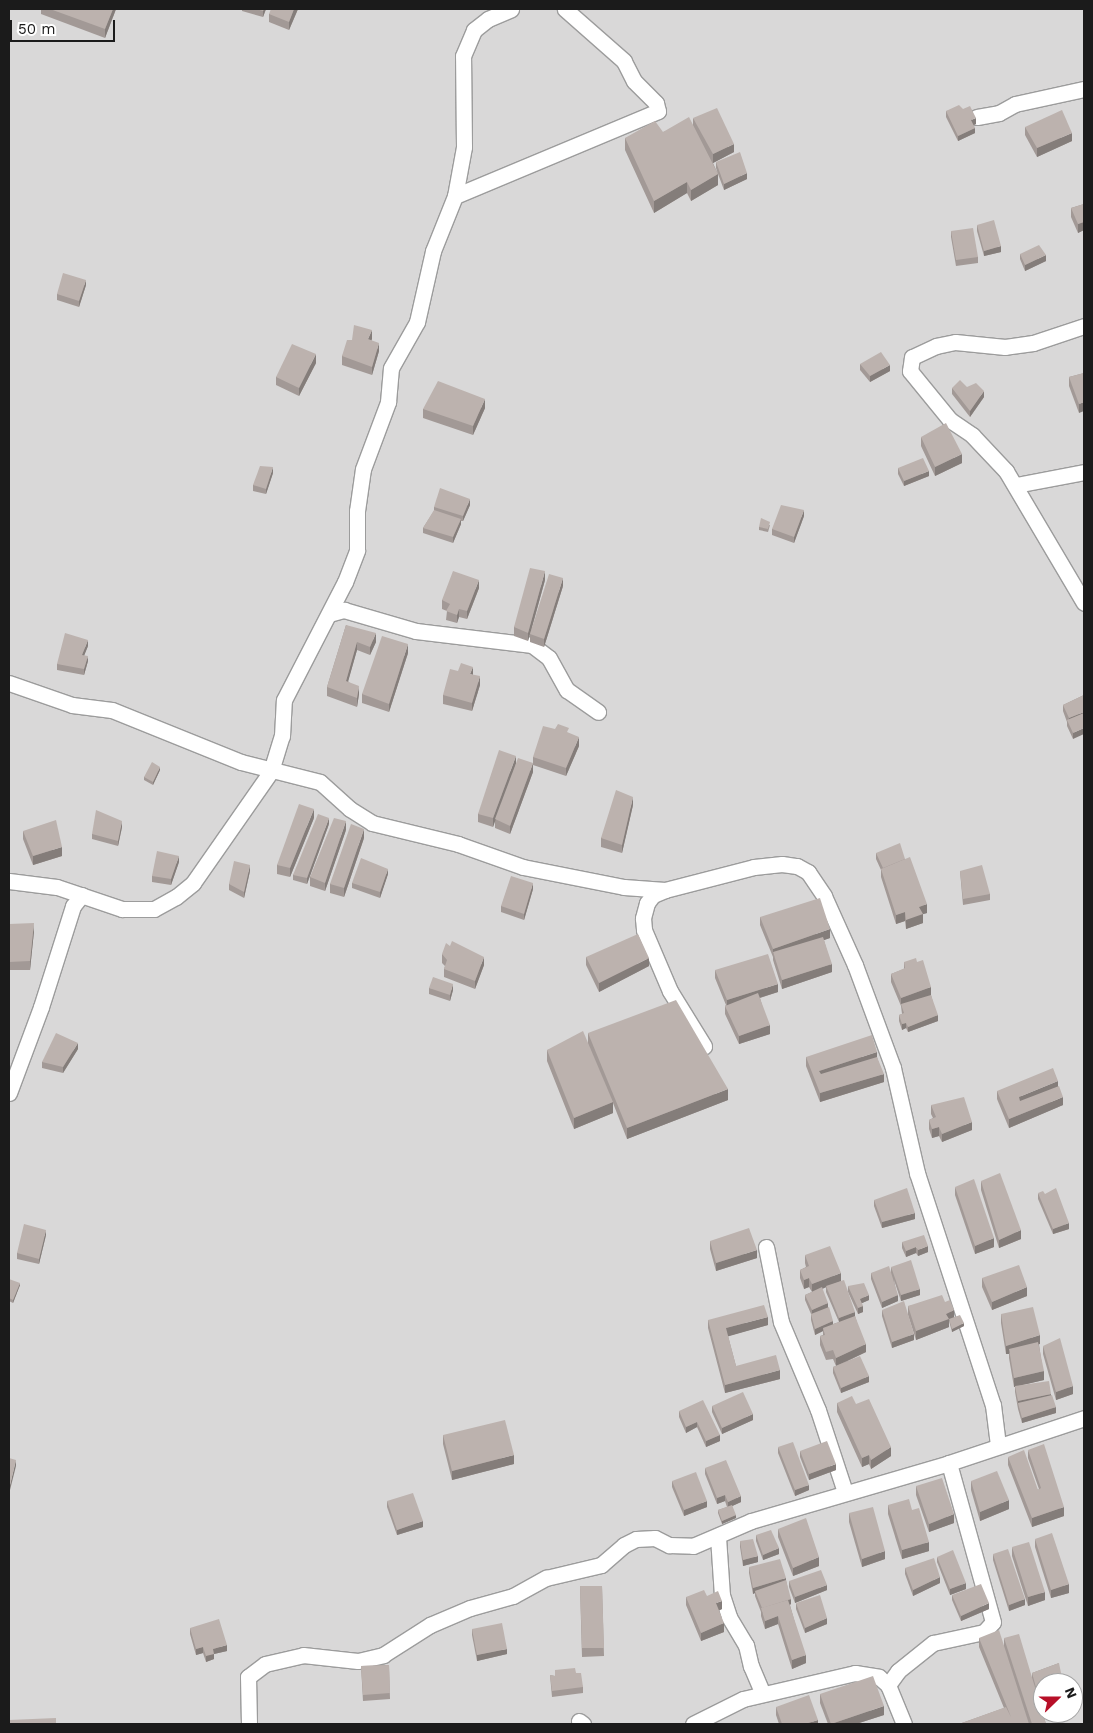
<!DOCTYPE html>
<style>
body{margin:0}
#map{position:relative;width:1093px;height:1733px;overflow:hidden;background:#ece7e1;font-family:"Work Sans",sans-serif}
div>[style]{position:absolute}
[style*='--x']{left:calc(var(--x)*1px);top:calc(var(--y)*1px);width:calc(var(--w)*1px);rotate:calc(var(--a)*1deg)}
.residential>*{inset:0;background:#d9d8d8}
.roads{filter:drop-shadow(1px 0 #9c9c9c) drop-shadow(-1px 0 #9c9c9c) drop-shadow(0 1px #9c9c9c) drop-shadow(0 -1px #9c9c9c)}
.minor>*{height:15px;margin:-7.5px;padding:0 7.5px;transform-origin:7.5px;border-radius:7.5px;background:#fff}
.wall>*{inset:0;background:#a29996}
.shaded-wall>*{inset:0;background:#847d7a}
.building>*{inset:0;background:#bcb2ae}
span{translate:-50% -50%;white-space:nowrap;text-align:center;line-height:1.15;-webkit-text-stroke:4.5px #fff;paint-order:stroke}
.frame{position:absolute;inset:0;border:10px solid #1b1b1b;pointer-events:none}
.north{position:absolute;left:1033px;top:1673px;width:50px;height:50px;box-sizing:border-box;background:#fff;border:1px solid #a4a4a4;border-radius:50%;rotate:68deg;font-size:14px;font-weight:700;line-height:20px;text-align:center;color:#1b1b1b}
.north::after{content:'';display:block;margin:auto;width:18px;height:22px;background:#b70f28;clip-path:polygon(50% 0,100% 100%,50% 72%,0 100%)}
.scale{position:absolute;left:10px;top:20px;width:105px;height:22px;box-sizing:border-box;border:2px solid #1b1b1b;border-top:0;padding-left:6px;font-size:15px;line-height:18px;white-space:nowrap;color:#1b1b1b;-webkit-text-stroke:4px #fff;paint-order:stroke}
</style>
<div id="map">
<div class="residential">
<div style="clip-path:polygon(evenodd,9px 9px,1084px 9px,1084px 1724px,9px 1724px,9px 9px,1043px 1683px,1073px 1683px,1073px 1713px,1043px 1713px,1043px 1683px)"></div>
</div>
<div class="roads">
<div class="minor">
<div style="--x:977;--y:117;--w:22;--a:-10"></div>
<div style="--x:999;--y:113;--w:18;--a:-29"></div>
<div style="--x:1015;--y:104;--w:71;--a:-12.3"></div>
<div style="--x:455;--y:196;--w:50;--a:-79.6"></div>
<div style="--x:464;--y:147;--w:91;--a:-90.6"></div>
<div style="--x:463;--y:56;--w:28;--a:-67"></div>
<div style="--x:474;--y:30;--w:18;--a:-38"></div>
<div style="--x:488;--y:19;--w:25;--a:-23"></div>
<div style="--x:1084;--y:326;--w:54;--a:161.6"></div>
<div style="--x:1033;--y:343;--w:28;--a:172"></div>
<div style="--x:1005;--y:347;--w:50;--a:-174.3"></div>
<div style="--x:955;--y:342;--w:19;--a:168"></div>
<div style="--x:936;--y:346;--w:26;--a:155"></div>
<div style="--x:912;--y:357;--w:14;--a:98"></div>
<div style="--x:910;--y:371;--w:63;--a:50.8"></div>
<div style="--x:950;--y:420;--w:27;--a:34"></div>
<div style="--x:972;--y:435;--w:50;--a:46.6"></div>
<div style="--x:1006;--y:471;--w:153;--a:59.4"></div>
<div style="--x:1016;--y:485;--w:69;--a:-10.8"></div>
<div style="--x:329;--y:614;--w:16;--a:-15"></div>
<div style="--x:344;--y:610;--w:75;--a:16.3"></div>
<div style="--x:416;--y:631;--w:117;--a:6.9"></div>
<div style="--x:532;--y:645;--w:21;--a:37"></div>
<div style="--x:549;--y:658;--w:37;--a:61"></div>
<div style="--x:567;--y:690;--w:38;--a:35"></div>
<div style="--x:9;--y:683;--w:67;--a:19.2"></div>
<div style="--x:72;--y:705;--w:40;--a:7.1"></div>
<div style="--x:112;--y:710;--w:139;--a:22"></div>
<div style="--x:241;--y:762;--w:81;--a:14.2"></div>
<div style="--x:320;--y:782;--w:40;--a:42"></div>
<div style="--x:350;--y:809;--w:26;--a:32"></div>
<div style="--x:372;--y:823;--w:89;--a:13.7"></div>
<div style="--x:458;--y:844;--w:69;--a:19.5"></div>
<div style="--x:523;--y:867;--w:103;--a:11.2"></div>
<div style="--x:624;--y:887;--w:41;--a:4.2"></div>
<div style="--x:665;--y:890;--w:92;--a:-14.5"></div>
<div style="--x:754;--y:867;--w:28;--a:-6"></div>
<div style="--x:782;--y:864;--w:15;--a:8"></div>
<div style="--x:797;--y:866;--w:13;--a:29"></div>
<div style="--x:808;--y:872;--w:29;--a:56"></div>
<div style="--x:824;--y:896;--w:76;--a:65.8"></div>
<div style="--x:855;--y:965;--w:110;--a:69.7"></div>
<div style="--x:893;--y:1068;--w:108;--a:77.1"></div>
<div style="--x:917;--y:1173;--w:244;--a:71.9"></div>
<div style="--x:993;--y:1405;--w:40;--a:82.9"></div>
<div style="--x:9;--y:881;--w:48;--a:7.1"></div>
<div style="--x:57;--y:887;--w:69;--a:18.7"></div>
<div style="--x:122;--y:909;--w:32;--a:0"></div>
<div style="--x:154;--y:909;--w:25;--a:-29"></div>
<div style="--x:176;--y:897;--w:22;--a:-39"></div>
<div style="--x:193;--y:883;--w:136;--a:-55.1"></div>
<div style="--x:271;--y:771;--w:37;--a:-73"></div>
<div style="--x:282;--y:736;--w:36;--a:-87"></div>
<div style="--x:284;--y:700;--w:133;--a:-62.7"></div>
<div style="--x:345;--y:582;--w:34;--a:-69"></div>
<div style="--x:357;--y:550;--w:39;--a:-90"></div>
<div style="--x:357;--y:511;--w:42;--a:-81.9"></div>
<div style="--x:363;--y:469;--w:72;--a:-69.5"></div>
<div style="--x:388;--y:402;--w:34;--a:-85"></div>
<div style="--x:391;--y:368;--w:53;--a:-60.5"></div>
<div style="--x:417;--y:322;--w:73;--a:-77.3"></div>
<div style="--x:433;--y:251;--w:59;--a:-68.2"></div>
<div style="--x:455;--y:196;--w:220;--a:-22.7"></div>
<div style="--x:658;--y:111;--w:8;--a:-104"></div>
<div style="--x:656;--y:103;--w:31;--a:-135"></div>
<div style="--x:634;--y:81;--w:22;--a:-117"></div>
<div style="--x:624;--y:61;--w:79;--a:-138.6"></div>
<div style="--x:665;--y:890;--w:13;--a:157"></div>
<div style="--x:653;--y:895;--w:10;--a:127"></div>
<div style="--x:647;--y:903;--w:16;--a:105"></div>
<div style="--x:643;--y:918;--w:12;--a:85"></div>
<div style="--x:644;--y:930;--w:66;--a:66.9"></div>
<div style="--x:670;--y:991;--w:65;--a:58.3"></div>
<div style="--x:9;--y:1093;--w:92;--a:-69.6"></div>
<div style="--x:41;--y:1007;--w:106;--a:-72.4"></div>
<div style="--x:73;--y:906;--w:14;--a:-51"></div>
<div style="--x:766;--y:1247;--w:76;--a:78.7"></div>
<div style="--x:781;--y:1322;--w:95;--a:67.2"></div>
<div style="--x:818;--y:1410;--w:86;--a:71.8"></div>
<div style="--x:718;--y:1537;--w:58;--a:86.1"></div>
<div style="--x:722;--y:1595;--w:23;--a:72"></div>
<div style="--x:729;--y:1617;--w:33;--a:59"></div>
<div style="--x:746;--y:1645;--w:22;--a:77"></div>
<div style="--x:751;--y:1666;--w:30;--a:67"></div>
<div style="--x:888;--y:1685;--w:17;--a:-54"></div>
<div style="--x:898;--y:1671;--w:45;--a:-38.7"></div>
<div style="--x:933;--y:1643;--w:52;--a:-12.2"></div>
<div style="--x:984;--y:1632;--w:13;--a:-48"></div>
<div style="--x:993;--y:1622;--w:165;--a:-105.5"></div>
<div style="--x:579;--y:1721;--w:5;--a:37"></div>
<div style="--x:249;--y:1724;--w:47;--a:-91.2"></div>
<div style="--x:248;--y:1677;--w:21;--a:-37"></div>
<div style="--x:265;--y:1664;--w:39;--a:-13"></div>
<div style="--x:303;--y:1655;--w:55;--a:6.2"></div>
<div style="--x:358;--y:1661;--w:26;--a:-13"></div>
<div style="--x:383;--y:1655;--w:56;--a:-32.6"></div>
<div style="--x:430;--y:1625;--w:43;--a:-23"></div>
<div style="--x:470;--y:1608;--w:45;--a:-15.6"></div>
<div style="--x:513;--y:1596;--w:38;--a:-29"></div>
<div style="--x:546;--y:1578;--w:57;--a:-13.3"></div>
<div style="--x:601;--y:1565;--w:30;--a:-41"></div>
<div style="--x:624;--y:1545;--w:13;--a:-27"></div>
<div style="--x:636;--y:1539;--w:19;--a:-3"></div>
<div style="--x:655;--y:1538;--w:16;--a:27"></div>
<div style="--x:669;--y:1545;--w:24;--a:2"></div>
<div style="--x:693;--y:1546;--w:63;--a:-23.3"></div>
<div style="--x:751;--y:1521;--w:206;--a:-16.3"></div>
<div style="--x:949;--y:1463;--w:142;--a:-18.4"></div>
<div style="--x:693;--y:1724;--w:56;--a:-26.6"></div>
<div style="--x:743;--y:1699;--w:115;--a:-13.1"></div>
<div style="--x:855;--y:1673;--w:24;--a:9"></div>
<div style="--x:879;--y:1677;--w:12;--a:42"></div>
<div style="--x:888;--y:1685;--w:42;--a:67.7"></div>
</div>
</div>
<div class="wall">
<div style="clip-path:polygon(41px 9px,116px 9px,105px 38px,41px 14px)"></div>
<div style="clip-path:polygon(242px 9px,266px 9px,263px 17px,242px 11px)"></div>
<div style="clip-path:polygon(298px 9px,289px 30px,269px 22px,269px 14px)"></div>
<div style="clip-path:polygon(963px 109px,976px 124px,974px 125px,975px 133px,958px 141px,946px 117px,946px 111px)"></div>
<div style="clip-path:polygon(693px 118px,734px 152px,713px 163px,718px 174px,716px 168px,716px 162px,747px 179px,724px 190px,718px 174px,718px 185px,691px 201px,687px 193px,654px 213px,625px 150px,625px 138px,663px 132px,693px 125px)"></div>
<div style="clip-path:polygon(1025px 127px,1072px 141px,1037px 157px,1025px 135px)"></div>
<div style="clip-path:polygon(1084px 204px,1084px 230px,1078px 233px,1071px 217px,1071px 208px)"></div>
<div style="clip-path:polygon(977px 225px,1001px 252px,984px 256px,977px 231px)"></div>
<div style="clip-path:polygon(951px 231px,978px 257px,978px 263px,956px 266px,951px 237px)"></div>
<div style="clip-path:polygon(1020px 254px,1046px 261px,1025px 271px,1020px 259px)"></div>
<div style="clip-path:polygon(86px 285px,79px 307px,57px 300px,57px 294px)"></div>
<div style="clip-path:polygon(372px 339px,371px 340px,379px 351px,372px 375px,342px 365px,342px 356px,352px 340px)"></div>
<div style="clip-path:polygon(316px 363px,299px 396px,276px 385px,276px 377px)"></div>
<div style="clip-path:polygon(860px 364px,890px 371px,870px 382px,860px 370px)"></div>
<div style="clip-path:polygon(1084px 373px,1079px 413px,1069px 386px,1069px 377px)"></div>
<div style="clip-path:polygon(952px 388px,984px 397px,970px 417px,952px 394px)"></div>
<div style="clip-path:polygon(485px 408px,473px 435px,423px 418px,423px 409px)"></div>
<div style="clip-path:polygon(921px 437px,962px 463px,935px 476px,921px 446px)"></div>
<div style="clip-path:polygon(898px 468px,929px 476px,904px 486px,898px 474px)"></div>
<div style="clip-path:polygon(273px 473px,266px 494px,253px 491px,253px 485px)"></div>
<div style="clip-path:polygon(470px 505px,463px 521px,461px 521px,461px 524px,453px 543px,423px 533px,423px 528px,434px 511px,434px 507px)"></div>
<div style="clip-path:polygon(804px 516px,794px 543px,772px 535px,772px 529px)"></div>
<div style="clip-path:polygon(770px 525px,768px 532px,759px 530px,759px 527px)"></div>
<div style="clip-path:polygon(545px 580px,532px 628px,563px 586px,544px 647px,530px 642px,530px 634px,528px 641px,514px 636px,514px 627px)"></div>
<div style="clip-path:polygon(479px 588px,467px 619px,459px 617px,457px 623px,446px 620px,447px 611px,442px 609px,442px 600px)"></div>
<div style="clip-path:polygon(346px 625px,376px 642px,370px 655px,357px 650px,348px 681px,359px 694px,357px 707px,327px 696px,327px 687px)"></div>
<div style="clip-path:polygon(88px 646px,84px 655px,88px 661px,84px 675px,57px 670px,57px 664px)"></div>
<div style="clip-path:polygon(408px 653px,389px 712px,362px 703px,362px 694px)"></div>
<div style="clip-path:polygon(473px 675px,480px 685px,472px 711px,443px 704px,443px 695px)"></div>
<div style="clip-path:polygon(1084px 695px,1073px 739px,1067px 726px,1067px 722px,1063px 711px,1063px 705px)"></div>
<div style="clip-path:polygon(579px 746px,566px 776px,533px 765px,533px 757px)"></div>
<div style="clip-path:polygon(516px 764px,533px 772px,510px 834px,495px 828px,495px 820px,493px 827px,478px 822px,478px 814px)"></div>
<div style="clip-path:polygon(160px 770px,153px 785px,144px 780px,144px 777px)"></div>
<div style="clip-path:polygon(633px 805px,622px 853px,601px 847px,601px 838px)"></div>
<div style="clip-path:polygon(314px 818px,290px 877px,277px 874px,277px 865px)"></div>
<div style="clip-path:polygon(329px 824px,307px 884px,293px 880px,293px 875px)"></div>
<div style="clip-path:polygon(122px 827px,118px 846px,92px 839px,92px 834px)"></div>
<div style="clip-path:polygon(346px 830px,325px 891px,310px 886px,310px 877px)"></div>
<div style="clip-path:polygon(23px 831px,62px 856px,33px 865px,23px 839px)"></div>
<div style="clip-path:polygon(364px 838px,344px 897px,330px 893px,330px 884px)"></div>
<div style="clip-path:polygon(876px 853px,905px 859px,927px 913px,923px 914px,923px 923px,906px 929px,905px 921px,896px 924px,881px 877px,881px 870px,876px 859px)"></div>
<div style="clip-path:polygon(179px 862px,171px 885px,152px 882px,152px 876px)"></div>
<div style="clip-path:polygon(250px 871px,244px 898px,229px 890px,229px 884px)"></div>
<div style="clip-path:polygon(960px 871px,990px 894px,990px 900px,963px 905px)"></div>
<div style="clip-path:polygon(388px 874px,380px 898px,352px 888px,352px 883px)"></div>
<div style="clip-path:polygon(533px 889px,524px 920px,501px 912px,501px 906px)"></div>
<div style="clip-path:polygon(760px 917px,830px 938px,824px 940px,832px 972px,782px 989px,773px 960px,773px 957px,760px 925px)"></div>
<div style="clip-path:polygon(9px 924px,34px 931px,30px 970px,9px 970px)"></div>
<div style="clip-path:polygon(442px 954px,484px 965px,475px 989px,444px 977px,444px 969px,445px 966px,442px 963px)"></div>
<div style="clip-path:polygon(586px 957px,649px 966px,599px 992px,586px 965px)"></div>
<div style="clip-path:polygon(904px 962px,917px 962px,931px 995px,938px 1021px,908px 1032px,906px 1028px,902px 1030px,899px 1021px,899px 1015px,902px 1014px,901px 1006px,891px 982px,891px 974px,904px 969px)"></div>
<div style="clip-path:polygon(715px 970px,778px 992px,760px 998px,770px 1034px,739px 1044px,725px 1014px,725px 1006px,726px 1005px,715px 978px)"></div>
<div style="clip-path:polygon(429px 988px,453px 990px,450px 1001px,429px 994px)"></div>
<div style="clip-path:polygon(588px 1033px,728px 1100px,627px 1139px,613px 1103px,613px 1113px,574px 1129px,547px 1061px,547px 1050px,588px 1043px)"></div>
<div style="clip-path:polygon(78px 1049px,63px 1073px,42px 1068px,42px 1062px)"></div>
<div style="clip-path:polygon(806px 1057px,877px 1057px,884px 1082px,820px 1102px,806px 1066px)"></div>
<div style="clip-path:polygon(997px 1091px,1063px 1105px,1009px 1128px,997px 1099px)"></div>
<div style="clip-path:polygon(931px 1105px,972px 1130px,942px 1142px,939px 1136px,932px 1138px,929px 1129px,929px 1120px,933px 1118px,931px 1114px)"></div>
<div style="clip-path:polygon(981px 1181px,1021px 1239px,999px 1248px,981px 1190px)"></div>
<div style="clip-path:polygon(955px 1187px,994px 1247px,975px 1254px,955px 1195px)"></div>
<div style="clip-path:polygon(1038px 1193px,1069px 1229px,1053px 1234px,1038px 1199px)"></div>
<div style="clip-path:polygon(874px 1200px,915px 1219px,882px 1228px,874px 1206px)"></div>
<div style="clip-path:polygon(46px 1235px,39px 1264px,17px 1259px,17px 1253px)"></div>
<div style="clip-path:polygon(710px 1241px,757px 1258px,716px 1271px,710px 1249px)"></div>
<div style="clip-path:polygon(902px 1242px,928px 1252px,918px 1256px,916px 1253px,906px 1257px,902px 1248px)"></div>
<div style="clip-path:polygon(evenodd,805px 1255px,841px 1281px,855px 1316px,866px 1352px,848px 1361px,869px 1382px,841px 1393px,833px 1373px,833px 1367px,836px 1366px,833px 1359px,826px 1360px,820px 1345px,820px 1336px,823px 1335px,823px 1331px,815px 1335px,811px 1320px,811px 1314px,805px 1300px,805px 1295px,812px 1292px,809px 1287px,804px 1289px,800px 1278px,800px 1270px,806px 1267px,805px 1263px,805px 1255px,826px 1287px,826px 1292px,839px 1322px,833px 1324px,822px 1289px,826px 1287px)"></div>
<div style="clip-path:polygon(891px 1267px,920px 1295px,901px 1301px,894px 1280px,898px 1301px,882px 1308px,871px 1279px,871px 1273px,891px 1272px)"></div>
<div style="clip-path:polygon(982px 1278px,1027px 1296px,992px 1310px,982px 1287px)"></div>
<div style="clip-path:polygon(9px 1280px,20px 1285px,13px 1303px,9px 1301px)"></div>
<div style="clip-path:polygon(848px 1286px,869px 1300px,862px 1303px,863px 1312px,858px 1314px,848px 1292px)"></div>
<div style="clip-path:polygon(945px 1302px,954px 1317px,964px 1326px,952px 1332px,949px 1321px,949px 1327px,916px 1340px,908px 1315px,908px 1306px)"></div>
<div style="clip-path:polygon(882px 1310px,914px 1340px,892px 1348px,882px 1316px)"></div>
<div style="clip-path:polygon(1001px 1314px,1040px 1344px,1039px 1344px,1044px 1380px,1022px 1385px,1051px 1395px,1056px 1413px,1022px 1423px,1018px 1409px,1015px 1392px,1015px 1387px,1014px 1387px,1009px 1358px,1009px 1354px,1006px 1354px,1001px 1323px)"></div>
<div style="clip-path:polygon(708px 1320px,768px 1325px,728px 1336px,736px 1366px,780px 1379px,725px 1393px,708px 1328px)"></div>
<div style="clip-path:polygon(1043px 1346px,1073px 1394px,1056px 1400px,1043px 1354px)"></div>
<div style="clip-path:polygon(837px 1403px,856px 1404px,891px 1456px,871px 1469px,869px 1464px,862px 1467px,837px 1412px)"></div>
<div style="clip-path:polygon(712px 1406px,753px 1420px,722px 1434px,712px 1412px)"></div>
<div style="clip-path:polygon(679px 1411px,720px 1435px,720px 1441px,706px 1447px,697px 1427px,686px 1433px,679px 1417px)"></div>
<div style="clip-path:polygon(443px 1435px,514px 1464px,452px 1480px,443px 1444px)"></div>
<div style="clip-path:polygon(778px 1447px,809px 1490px,795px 1496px,778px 1453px)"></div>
<div style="clip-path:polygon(1028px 1450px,1064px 1516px,1032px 1527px,1008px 1465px,1008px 1457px,1038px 1490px,1039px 1489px,1028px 1458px)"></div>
<div style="clip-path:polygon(800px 1451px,836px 1470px,809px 1480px,800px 1457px)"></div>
<div style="clip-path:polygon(705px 1468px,741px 1502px,732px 1506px,736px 1518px,722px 1524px,718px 1513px,718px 1510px,727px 1507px,725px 1501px,717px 1504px,705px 1474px)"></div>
<div style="clip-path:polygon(672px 1481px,707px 1507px,684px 1516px,672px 1487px)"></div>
<div style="clip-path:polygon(971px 1481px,1009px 1509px,980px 1521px,971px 1490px)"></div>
<div style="clip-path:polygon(916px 1486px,954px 1523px,929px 1532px,916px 1495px)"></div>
<div style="clip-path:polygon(387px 1501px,423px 1527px,397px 1535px,387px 1507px)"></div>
<div style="clip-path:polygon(888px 1505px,912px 1510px,929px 1551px,902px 1559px,888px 1514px)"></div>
<div style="clip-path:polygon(849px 1513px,885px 1559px,862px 1567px,849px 1522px)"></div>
<div style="clip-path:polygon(778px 1529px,819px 1566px,793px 1576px,778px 1537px)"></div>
<div style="clip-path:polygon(756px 1535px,779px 1554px,763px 1560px,756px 1541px)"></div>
<div style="clip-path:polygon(1035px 1539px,1069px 1593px,1051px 1598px,1035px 1547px)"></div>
<div style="clip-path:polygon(740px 1541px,758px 1562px,743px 1566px,740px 1547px)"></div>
<div style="clip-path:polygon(1012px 1547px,1045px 1600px,1028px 1606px,1012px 1556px)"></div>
<div style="clip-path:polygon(993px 1554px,1025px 1605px,1009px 1611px,993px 1560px)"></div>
<div style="clip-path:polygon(937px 1557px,966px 1589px,950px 1595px,937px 1562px)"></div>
<div style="clip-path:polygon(749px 1567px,786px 1580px,791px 1604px,790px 1605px,806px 1663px,792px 1669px,778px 1624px,765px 1629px,761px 1616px,761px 1612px,755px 1596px,755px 1593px,753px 1594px,749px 1573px)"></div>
<div style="clip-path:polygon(905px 1568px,940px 1583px,913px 1596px,905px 1574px)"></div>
<div style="clip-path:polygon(789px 1581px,827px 1590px,795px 1603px,789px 1587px)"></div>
<div style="clip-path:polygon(580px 1586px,602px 1586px,604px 1656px,582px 1657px)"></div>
<div style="clip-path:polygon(952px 1595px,989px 1609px,961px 1621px,952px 1600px)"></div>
<div style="clip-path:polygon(707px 1596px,722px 1609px,719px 1610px,724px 1632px,701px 1641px,686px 1605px,686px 1597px)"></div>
<div style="clip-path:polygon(796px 1603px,827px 1624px,805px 1633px,796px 1609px)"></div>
<div style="clip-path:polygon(190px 1628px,227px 1651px,214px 1654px,214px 1659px,206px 1662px,203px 1653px,196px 1655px,190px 1634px)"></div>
<div style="clip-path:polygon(472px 1629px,507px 1654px,477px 1661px,472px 1635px)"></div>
<div style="clip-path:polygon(979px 1638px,1004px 1646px,1004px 1638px,1032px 1678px,1032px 1673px,1059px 1663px,1040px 1704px,1046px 1724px,959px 1724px,1004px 1708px,979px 1647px)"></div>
<div style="clip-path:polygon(389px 1665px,390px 1699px,363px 1701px,361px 1666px)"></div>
<div style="clip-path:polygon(555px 1670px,576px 1673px,583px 1687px,583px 1693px,552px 1697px,550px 1675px,555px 1676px)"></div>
<div style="clip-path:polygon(820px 1694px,884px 1715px,856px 1724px,828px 1724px,820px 1703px)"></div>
<div style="clip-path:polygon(776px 1707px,818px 1724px,779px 1724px,776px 1715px)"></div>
</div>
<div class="shaded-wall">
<div style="clip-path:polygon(113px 9px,116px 9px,105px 38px,105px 29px)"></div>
<div style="clip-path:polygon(264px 9px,266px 9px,263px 17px,263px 11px)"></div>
<div style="clip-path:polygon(294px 9px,298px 9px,289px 30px,289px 22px)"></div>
<div style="clip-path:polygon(976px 118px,976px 124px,971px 126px,971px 120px)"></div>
<div style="clip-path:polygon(975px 128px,975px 133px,958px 141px,958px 136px)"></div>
<div style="clip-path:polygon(1072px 133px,1072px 141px,1037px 157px,1037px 148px)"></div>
<div style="clip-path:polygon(734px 144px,734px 152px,713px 163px,713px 154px)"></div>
<div style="clip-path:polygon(747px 173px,747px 179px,724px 190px,724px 184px)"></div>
<div style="clip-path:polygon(718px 174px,718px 185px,691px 201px,691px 190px)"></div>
<div style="clip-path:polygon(687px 182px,687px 193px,654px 213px,654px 201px)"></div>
<div style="clip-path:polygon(1084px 222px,1084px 230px,1078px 233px,1078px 224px)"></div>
<div style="clip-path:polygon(1001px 246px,1001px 252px,984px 256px,984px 251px)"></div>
<div style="clip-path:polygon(1046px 255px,1046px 261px,1025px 271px,1025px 265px)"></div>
<div style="clip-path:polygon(86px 280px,86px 285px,79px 307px,79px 301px)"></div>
<div style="clip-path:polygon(372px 330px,372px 339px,368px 347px,368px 339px)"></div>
<div style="clip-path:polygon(379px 343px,379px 351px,372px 375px,372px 367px)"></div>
<div style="clip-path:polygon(316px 354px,316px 363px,299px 396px,299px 388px)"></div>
<div style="clip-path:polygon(890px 365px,890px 371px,870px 382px,870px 376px)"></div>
<div style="clip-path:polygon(984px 391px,984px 397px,970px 417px,970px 411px)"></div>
<div style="clip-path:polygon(485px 399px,485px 408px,473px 435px,473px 426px)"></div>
<div style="clip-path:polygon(1084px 402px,1084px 411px,1079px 413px,1079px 404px)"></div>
<div style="clip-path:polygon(962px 454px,962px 463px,935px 476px,935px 467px)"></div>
<div style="clip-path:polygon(273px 467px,273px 473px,266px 494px,266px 489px)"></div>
<div style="clip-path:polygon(929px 471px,929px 476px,904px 486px,904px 481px)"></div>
<div style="clip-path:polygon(470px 499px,470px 505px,463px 521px,463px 516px)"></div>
<div style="clip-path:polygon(804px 510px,804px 516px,794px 543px,794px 537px)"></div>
<div style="clip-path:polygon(461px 519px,461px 524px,453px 543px,453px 537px)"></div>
<div style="clip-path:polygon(545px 571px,545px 580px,528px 641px,528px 633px)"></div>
<div style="clip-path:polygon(563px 578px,563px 586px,544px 647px,544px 639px)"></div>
<div style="clip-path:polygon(479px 580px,479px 588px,467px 619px,467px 611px)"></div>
<div style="clip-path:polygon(459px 609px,459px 617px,457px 623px,457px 615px)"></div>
<div style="clip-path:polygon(376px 633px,376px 642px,370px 655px,370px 647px)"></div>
<div style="clip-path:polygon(88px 640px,88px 646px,82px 661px,82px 655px)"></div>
<div style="clip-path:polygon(357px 642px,357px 650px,346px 689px,346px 681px)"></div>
<div style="clip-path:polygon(408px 644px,408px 653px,389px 712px,389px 704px)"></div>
<div style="clip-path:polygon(88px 656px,88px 661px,84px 675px,84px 669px)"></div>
<div style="clip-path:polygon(473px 667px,473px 675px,470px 674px)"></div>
<div style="clip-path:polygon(480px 676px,480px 685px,472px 711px,472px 703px)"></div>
<div style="clip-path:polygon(359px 686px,359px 694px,357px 707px,357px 698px)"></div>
<div style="clip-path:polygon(1084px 712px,1084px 717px,1069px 724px,1069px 718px)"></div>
<div style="clip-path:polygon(1084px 728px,1084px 734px,1073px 739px,1073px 733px)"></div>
<div style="clip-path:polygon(579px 737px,579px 746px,566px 776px,566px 768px)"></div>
<div style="clip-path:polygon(516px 756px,516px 764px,493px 827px,493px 818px)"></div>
<div style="clip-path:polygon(533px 763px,533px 772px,510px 834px,510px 826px)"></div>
<div style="clip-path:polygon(160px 767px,160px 770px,153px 785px,153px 782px)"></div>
<div style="clip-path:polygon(633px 797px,633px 805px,622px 853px,622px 845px)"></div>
<div style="clip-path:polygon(314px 809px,314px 818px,290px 877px,290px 868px)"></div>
<div style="clip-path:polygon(329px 818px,329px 824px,307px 884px,307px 878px)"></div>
<div style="clip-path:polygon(122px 821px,122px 827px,118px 846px,118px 841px)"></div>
<div style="clip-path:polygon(346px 821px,346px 830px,325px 891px,325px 883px)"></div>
<div style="clip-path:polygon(364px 829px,364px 838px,344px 897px,344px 888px)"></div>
<div style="clip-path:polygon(62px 847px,62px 856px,33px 865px,33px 856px)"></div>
<div style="clip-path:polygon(179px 856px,179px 862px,171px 885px,171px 879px)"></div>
<div style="clip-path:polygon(250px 865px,250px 871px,244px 898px,244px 892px)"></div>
<div style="clip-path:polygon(388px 869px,388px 874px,380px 898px,380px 892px)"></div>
<div style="clip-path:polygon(533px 883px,533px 889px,524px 920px,524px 914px)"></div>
<div style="clip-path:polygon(927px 904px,927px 913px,920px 915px,923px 914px,923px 923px,906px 929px,906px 920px,919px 907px)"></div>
<div style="clip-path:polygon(905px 912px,905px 921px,896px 924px,896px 915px)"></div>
<div style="clip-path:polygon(34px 923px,34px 931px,30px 970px,30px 961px)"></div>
<div style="clip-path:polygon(830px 929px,830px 938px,775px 957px,773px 952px,773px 957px,773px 949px)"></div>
<div style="clip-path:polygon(484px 957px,484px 965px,475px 989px,475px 981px)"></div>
<div style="clip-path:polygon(649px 958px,649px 966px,599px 992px,599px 983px)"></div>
<div style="clip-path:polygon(832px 964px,832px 972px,782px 989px,782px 980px)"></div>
<div style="clip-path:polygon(453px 984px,453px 990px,450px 1001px,450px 995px)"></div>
<div style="clip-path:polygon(778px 984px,778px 992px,727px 1008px,727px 1000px)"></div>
<div style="clip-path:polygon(931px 987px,931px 996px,901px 1005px,901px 998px)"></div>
<div style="clip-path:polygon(938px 1015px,938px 1021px,908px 1032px,908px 1027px)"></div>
<div style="clip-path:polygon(906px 1023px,906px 1028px,902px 1030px,902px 1024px)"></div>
<div style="clip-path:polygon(770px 1025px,770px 1034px,739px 1044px,739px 1036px)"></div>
<div style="clip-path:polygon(78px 1043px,78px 1049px,63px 1073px,63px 1067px)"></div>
<div style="clip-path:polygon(877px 1052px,877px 1060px,819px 1079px,819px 1071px)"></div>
<div style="clip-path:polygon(884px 1074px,884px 1082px,820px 1102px,820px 1093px)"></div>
<div style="clip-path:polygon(1058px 1081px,1058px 1089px,1019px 1105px,1019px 1097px)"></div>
<div style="clip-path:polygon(728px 1089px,728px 1100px,627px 1139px,627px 1128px)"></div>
<div style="clip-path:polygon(1063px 1097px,1063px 1105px,1009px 1128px,1009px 1119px)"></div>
<div style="clip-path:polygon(613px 1102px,613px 1113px,574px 1129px,574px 1118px)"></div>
<div style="clip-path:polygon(972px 1122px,972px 1130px,942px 1142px,942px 1134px)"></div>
<div style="clip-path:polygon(939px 1127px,939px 1136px,932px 1138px,932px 1129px)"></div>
<div style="clip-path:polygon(915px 1213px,915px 1219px,882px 1228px,882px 1222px)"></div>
<div style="clip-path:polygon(1069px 1223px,1069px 1229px,1053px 1234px,1053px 1229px)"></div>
<div style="clip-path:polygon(46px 1230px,46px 1235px,39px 1264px,39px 1259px)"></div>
<div style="clip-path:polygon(1021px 1230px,1021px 1239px,999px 1248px,999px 1240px)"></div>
<div style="clip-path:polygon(994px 1238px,994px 1247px,975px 1254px,975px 1246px)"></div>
<div style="clip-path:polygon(928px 1246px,928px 1252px,918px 1256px,918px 1250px)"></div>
<div style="clip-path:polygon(916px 1247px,916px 1253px,906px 1257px,906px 1251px)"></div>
<div style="clip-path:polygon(757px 1250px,757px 1258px,716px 1271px,716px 1263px)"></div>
<div style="clip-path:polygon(841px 1273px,841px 1281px,812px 1293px,812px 1284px)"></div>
<div style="clip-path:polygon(809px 1278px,809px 1287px,804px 1289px,804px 1280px)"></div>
<div style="clip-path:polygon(20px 1283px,20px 1285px,13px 1303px,13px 1300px)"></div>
<div style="clip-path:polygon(1027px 1287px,1027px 1296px,992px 1310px,992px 1302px)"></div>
<div style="clip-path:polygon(920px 1289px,920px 1295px,901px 1301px,901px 1295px)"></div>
<div style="clip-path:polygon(869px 1295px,869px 1300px,860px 1304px,860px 1299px)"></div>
<div style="clip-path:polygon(898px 1295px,898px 1301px,882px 1308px,882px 1302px)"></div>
<div style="clip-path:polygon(828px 1303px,828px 1309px,812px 1315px,812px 1310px)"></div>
<div style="clip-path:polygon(863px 1306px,863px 1312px,858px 1314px,858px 1308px)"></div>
<div style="clip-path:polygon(954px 1310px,954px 1319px,949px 1321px,949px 1327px,916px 1340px,916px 1331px,946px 1314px)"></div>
<div style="clip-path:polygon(855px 1312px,855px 1318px,839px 1324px,839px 1318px)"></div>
<div style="clip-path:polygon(768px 1317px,768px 1325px,726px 1337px,726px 1328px)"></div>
<div style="clip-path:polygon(833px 1321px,833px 1327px,823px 1328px,823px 1331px,815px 1335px,815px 1329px)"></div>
<div style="clip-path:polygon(964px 1323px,964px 1326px,952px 1332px,952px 1329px)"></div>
<div style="clip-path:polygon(914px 1334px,914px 1340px,892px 1348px,892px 1342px)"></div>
<div style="clip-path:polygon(1040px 1335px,1040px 1344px,1009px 1353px,1009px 1349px,1009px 1354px,1006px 1354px,1006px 1346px)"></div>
<div style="clip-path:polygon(866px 1344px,866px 1352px,836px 1366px,836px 1358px)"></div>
<div style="clip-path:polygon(780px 1370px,780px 1379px,725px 1393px,725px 1385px)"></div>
<div style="clip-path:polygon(1044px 1371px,1044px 1380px,1014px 1387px,1014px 1378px)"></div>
<div style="clip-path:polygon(869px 1376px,869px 1382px,841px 1393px,841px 1388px)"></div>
<div style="clip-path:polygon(1073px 1386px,1073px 1394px,1056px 1400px,1056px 1392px)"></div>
<div style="clip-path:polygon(1051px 1394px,1051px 1400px,1018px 1403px,1018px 1407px,1018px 1401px)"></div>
<div style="clip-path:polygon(1056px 1407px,1056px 1413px,1022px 1423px,1022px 1418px)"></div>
<div style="clip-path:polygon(753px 1414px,753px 1420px,722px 1434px,722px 1428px)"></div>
<div style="clip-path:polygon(697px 1422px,697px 1427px,686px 1433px,686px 1427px)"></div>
<div style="clip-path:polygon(720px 1435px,720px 1441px,706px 1447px,706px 1441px)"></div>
<div style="clip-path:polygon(891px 1447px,891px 1456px,871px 1469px,871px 1460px)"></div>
<div style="clip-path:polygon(514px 1455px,514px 1464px,452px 1480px,452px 1471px)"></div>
<div style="clip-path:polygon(869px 1455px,869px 1464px,862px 1467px,862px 1458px)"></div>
<div style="clip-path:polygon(16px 1460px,16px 1466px,9px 1494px,9px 1489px)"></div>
<div style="clip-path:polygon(836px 1464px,836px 1470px,809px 1480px,809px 1474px)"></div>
<div style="clip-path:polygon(809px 1485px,809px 1490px,795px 1496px,795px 1490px)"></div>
<div style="clip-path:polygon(725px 1495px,725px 1501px,717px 1504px,717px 1498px)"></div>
<div style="clip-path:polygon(741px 1496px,741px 1502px,728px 1508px,728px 1502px)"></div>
<div style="clip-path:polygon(1009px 1500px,1009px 1509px,980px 1521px,980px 1512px)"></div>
<div style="clip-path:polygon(707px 1501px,707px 1507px,684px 1516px,684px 1510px)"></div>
<div style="clip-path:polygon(1064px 1507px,1064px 1516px,1032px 1527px,1032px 1518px)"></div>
<div style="clip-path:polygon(954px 1514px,954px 1523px,929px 1532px,929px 1524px)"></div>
<div style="clip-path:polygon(736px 1515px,736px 1518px,722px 1524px,722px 1521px)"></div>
<div style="clip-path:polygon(423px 1521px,423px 1527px,397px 1535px,397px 1530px)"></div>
<div style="clip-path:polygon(929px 1542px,929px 1551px,902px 1559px,902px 1550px)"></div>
<div style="clip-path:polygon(779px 1548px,779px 1554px,763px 1560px,763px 1555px)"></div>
<div style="clip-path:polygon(885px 1551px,885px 1559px,862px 1567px,862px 1559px)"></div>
<div style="clip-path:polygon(758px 1556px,758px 1562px,743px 1566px,743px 1560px)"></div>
<div style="clip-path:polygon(819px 1557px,819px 1566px,793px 1576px,793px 1568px)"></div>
<div style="clip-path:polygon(940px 1577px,940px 1583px,913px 1596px,913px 1590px)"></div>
<div style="clip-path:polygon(786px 1578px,786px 1584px,755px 1591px,755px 1593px,753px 1594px,753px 1588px)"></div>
<div style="clip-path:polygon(966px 1583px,966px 1589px,950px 1595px,950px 1589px)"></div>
<div style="clip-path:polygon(1069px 1584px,1069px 1593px,1051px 1598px,1051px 1590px)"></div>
<div style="clip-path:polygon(827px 1585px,827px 1590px,795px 1603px,795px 1597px)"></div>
<div style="clip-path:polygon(1045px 1592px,1045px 1600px,1028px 1606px,1028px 1597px)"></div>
<div style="clip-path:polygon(791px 1599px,791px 1604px,763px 1614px,762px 1611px)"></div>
<div style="clip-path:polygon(1025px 1599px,1025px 1605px,1009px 1611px,1009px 1605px)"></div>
<div style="clip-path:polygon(722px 1601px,722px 1609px,716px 1612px,716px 1603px)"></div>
<div style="clip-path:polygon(989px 1603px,989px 1609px,961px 1621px,961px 1616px)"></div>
<div style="clip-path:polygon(778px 1616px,778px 1624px,765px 1629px,765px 1621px)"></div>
<div style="clip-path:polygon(827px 1618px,827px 1624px,805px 1633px,805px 1628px)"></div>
<div style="clip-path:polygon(724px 1623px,724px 1632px,701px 1641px,701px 1633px)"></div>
<div style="clip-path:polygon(227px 1645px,227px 1651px,214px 1654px,214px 1659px,206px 1662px,206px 1656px,213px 1649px)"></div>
<div style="clip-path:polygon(203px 1647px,203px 1653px,196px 1655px,196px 1649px)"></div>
<div style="clip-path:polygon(507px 1649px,507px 1654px,477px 1661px,477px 1655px)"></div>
<div style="clip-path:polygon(806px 1655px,806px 1663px,792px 1669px,792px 1660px)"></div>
<div style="clip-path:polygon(1043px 1697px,1043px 1703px,1039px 1704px,1039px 1698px)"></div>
<div style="clip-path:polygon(884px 1706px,884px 1715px,856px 1724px,831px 1724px)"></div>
<div style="clip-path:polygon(818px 1720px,818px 1724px,805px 1724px)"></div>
</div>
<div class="building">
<div style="clip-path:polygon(50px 9px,113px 9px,105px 29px)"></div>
<div style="clip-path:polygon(256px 9px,264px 9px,263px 11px)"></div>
<div style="clip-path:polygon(271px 9px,294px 9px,289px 22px,269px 14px)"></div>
<div style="clip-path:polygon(959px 105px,963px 109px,970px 106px,976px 118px,971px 120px,975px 128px,958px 136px,946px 111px)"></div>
<div style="clip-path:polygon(717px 108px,734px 144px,713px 154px,693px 118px)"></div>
<div style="clip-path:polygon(1062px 110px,1072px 133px,1037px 148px,1025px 127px)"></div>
<div style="clip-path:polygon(689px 117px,718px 174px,691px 190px,687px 182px,654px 201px,625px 138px,655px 121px,663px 132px)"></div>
<div style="clip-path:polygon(740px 152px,747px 173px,724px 184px,716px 162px)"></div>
<div style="clip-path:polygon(1084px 204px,1084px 222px,1078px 224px,1071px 208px)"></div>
<div style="clip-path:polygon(994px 220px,1001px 246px,984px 251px,977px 225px)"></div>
<div style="clip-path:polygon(973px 228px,978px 257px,956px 260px,951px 231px)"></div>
<div style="clip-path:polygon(1039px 245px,1046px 255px,1025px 265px,1020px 254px)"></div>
<div style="clip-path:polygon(63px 273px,86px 280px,79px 301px,57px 294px)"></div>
<div style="clip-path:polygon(354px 325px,372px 330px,368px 339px,379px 343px,372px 367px,342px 356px,347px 340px,352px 340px)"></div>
<div style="clip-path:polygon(292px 344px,316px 354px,299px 388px,276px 377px)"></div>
<div style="clip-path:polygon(881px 352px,890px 365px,870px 376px,860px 364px)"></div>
<div style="clip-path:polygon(1084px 373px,1084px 402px,1079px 404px,1069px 377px)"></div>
<div style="clip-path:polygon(960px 380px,967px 387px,976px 383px,984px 391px,970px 411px,952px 388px)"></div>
<div style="clip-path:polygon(438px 381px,485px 399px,473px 426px,423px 409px)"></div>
<div style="clip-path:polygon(946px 423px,962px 454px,935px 467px,921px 437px)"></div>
<div style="clip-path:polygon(923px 458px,929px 471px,904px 481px,898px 468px)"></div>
<div style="clip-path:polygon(260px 466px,273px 467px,266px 489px,253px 485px)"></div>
<div style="clip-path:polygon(440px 488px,470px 499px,463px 516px,434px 507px)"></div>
<div style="clip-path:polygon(781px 505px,804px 510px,794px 537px,772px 529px)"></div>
<div style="clip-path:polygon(434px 510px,461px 519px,453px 537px,423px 528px)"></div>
<div style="clip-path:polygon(761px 518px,770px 522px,768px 529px,759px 527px)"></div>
<div style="clip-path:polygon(530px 568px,545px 571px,528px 633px,514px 627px)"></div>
<div style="clip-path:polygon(453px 571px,479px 580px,467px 611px,459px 609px,457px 615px,446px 611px,450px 604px,442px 600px)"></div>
<div style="clip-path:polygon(549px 574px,563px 578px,544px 639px,530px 634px)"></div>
<div style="clip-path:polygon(346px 625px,376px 633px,370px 647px,357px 642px,346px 681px,359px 686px,357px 698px,327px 687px)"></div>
<div style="clip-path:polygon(65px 633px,88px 640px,82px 655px,88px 656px,84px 669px,57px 664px)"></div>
<div style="clip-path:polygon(382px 636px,408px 644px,389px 704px,362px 694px)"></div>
<div style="clip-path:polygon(461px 663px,473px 667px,470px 674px,480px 676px,472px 703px,443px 695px,450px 669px,458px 671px)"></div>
<div style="clip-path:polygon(1084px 695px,1084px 712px,1069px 718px,1063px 705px)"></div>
<div style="clip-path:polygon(1084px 713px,1084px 728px,1073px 733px,1067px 720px)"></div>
<div style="clip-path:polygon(558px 724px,569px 728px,567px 732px,579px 737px,566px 768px,533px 757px,543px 726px,555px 729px)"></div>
<div style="clip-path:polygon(499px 750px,516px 756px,493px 818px,478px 814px)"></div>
<div style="clip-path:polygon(518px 758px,533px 763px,510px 826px,495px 819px)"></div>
<div style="clip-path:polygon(152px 762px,160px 767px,153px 782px,144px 777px)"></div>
<div style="clip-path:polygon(616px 790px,633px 797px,622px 845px,601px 838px)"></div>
<div style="clip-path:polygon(299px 804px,314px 809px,290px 868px,277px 865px)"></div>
<div style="clip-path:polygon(96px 810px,122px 821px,118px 841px,92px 834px)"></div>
<div style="clip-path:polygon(318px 814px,329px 818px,307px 878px,293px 875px)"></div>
<div style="clip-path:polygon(334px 818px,346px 821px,325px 883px,310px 877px)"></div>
<div style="clip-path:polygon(56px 820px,62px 847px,33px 856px,23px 831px)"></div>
<div style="clip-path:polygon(351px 824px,364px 829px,344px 888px,330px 884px)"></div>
<div style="clip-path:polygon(900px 843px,905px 859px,883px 868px,876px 853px)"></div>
<div style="clip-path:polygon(157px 851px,179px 856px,171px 879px,152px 876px)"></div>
<div style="clip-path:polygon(910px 857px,927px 904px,919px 907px,923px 914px,906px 920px,905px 912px,896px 915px,881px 869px)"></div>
<div style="clip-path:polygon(361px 858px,388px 869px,380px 892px,352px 883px)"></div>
<div style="clip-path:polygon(234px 861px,250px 865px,244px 892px,229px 884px)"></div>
<div style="clip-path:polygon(982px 865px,990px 894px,963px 899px,960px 871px)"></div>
<div style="clip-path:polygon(511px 876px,533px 883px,524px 914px,501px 906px)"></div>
<div style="clip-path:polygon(820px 898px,830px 929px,773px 949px,760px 917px)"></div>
<div style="clip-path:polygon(34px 923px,30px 961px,9px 962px,9px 924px)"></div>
<div style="clip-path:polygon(638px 934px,649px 958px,599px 983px,586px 957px)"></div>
<div style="clip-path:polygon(823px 937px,832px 964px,782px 980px,773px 952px)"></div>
<div style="clip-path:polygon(452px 941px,484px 957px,475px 981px,444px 969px,447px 960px,442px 954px,446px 943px,450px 946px)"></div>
<div style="clip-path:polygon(768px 954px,778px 984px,727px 1000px,715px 970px)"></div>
<div style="clip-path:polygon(916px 958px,917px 962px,923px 960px,931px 987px,901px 998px,891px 974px,905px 968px,904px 962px)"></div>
<div style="clip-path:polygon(433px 977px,453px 984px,450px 995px,429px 988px)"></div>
<div style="clip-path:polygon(758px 993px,770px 1025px,739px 1036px,725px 1006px)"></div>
<div style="clip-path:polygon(931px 995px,938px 1015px,908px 1027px,906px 1023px,902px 1024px,899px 1015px,904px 1013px,901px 1004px)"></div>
<div style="clip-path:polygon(676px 1000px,728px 1089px,627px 1128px,588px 1033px)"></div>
<div style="clip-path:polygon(583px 1031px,613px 1102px,574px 1118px,547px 1050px)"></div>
<div style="clip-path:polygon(56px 1033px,78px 1043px,63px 1067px,42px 1062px)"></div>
<div style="clip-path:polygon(872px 1035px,877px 1052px,819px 1071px,821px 1074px,877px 1057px,884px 1074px,820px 1093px,806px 1057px)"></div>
<div style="clip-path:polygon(1053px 1068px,1058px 1081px,1019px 1097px,1020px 1101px,1059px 1086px,1063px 1097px,1009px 1119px,997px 1091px)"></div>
<div style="clip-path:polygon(964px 1097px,972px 1122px,942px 1134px,939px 1127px,932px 1129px,929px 1120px,936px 1117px,931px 1105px)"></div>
<div style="clip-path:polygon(1000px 1173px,1021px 1230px,999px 1240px,981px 1181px)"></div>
<div style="clip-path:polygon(974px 1179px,994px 1238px,975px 1246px,955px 1187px)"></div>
<div style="clip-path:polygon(907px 1188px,915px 1213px,882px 1222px,874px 1200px)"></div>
<div style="clip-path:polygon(1056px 1188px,1069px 1223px,1053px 1229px,1038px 1193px,1043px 1191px,1045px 1194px)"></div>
<div style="clip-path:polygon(24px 1224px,46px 1230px,39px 1259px,17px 1253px)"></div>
<div style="clip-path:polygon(749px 1228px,757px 1250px,716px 1263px,710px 1241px)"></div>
<div style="clip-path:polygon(924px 1235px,928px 1246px,918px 1250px,916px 1247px,906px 1251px,902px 1242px)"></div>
<div style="clip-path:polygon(830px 1246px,841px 1273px,812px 1284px,809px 1278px,804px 1280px,800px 1270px,809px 1266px,805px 1255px)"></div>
<div style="clip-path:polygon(911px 1260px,920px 1289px,901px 1295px,891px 1267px)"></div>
<div style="clip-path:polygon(1019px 1265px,1027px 1287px,992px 1302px,982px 1278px)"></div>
<div style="clip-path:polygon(889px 1266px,898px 1295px,882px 1302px,871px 1273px)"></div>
<div style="clip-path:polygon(9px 1279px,20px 1283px,13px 1300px,9px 1298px)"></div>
<div style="clip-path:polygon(844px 1280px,855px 1312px,839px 1318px,826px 1286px)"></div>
<div style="clip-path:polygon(864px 1283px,869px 1295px,860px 1299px,863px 1306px,858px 1308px,848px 1286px)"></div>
<div style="clip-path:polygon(822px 1287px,828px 1303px,812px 1310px,805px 1295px)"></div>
<div style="clip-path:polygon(942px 1295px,945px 1302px,950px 1300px,954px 1310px,946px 1314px,949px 1319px,916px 1331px,908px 1306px)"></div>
<div style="clip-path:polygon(904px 1301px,914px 1334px,892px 1342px,882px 1310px)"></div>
<div style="clip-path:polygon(764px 1305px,768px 1317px,726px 1328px,736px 1366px,776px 1355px,780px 1370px,725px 1385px,708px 1320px)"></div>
<div style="clip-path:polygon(829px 1307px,833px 1321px,815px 1329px,811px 1314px)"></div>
<div style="clip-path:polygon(1033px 1307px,1040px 1335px,1006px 1346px,1001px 1314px)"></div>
<div style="clip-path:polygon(960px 1315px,964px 1323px,952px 1329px,949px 1319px)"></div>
<div style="clip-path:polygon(855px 1316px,866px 1344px,836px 1358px,833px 1350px,826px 1352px,820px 1336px,825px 1335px,823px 1328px)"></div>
<div style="clip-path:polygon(1060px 1338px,1073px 1386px,1056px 1392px,1043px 1346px)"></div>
<div style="clip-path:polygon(1038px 1342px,1044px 1371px,1014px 1378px,1009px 1349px)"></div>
<div style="clip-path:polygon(860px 1356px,869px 1376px,841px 1388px,833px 1367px)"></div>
<div style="clip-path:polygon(1049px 1381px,1051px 1394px,1018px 1401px,1015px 1386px)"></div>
<div style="clip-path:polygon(743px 1392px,753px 1414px,722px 1428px,712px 1406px)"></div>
<div style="clip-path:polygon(1052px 1395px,1056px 1407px,1022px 1418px,1018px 1403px)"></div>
<div style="clip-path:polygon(852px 1396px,856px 1404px,869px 1399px,891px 1447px,871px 1460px,869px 1455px,862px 1458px,837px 1403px)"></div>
<div style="clip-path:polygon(703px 1400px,720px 1435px,706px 1441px,697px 1422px,686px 1427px,679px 1411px)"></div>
<div style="clip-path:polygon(505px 1420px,514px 1455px,452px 1471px,443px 1435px)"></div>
<div style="clip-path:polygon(827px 1441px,836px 1464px,809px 1474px,800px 1451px)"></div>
<div style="clip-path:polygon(793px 1442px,809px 1485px,795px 1490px,778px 1447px)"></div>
<div style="clip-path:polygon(1044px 1444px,1064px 1507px,1032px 1518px,1008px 1457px,1024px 1450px,1038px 1490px,1041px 1488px,1028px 1450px)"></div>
<div style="clip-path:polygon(9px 1458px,16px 1460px,9px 1489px)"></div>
<div style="clip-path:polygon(726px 1460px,741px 1496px,728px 1502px,725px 1495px,717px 1498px,705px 1468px)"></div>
<div style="clip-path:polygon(997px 1471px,1009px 1500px,980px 1512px,971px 1481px)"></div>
<div style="clip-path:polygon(696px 1472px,707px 1501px,684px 1510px,672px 1481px)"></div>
<div style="clip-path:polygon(942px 1478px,954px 1514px,929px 1524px,916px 1486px)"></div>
<div style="clip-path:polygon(413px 1493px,423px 1521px,397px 1530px,387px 1501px)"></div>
<div style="clip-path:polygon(909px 1499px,912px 1510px,919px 1508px,929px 1542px,902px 1550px,888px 1505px)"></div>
<div style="clip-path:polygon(732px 1505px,736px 1515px,722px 1521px,718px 1510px)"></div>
<div style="clip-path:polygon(873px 1507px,885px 1551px,862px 1559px,849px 1513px)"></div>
<div style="clip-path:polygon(806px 1518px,819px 1557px,793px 1568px,778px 1529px)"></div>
<div style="clip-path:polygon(771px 1530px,779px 1548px,763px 1555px,756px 1535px)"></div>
<div style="clip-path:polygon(1052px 1533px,1069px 1584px,1051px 1590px,1035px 1539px)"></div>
<div style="clip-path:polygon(753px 1539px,758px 1556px,743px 1560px,740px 1541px)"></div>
<div style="clip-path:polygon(1029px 1542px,1045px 1592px,1028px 1597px,1012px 1547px)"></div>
<div style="clip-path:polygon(1008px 1549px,1025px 1599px,1009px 1605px,993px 1554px)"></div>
<div style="clip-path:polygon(953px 1550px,966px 1583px,950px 1589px,937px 1557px)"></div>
<div style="clip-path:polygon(934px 1558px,940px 1577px,913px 1590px,905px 1568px)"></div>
<div style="clip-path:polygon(780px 1559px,786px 1578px,753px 1588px,749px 1567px)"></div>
<div style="clip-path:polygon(821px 1570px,827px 1585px,795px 1597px,789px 1581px)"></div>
<div style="clip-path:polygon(786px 1580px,791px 1599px,762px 1608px,755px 1591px)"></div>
<div style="clip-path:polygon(981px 1584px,989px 1603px,961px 1616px,952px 1595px)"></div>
<div style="clip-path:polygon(580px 1586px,602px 1586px,604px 1648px,582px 1648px)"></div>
<div style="clip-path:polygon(704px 1590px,707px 1596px,718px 1591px,722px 1601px,716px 1603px,724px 1623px,701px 1633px,686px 1597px)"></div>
<div style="clip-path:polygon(820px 1595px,827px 1618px,805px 1628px,796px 1603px)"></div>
<div style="clip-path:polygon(788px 1600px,806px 1655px,792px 1660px,778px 1616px,765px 1621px,761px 1608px)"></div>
<div style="clip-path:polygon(219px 1619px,227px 1645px,213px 1649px,214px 1654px,206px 1656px,203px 1647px,196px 1649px,190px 1628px)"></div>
<div style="clip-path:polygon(502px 1623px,507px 1649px,477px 1655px,472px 1629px)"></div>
<div style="clip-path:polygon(999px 1630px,1029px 1724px,959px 1724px,1006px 1707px,1011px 1717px,979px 1638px)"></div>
<div style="clip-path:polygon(1019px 1634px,1046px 1724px,1032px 1724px,1004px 1638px)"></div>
<div style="clip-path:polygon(1059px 1663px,1063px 1683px,1043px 1683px,1043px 1697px,1039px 1698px,1032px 1673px)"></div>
<div style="clip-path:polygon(389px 1665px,390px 1693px,363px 1695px,361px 1666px)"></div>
<div style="clip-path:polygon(575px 1668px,576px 1673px,581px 1673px,583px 1687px,552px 1691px,550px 1675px,555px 1676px,555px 1670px)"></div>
<div style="clip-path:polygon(873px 1676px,884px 1706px,831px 1724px,820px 1694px)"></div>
<div style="clip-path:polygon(809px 1695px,818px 1720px,805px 1724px,782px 1724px,776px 1707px)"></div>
<div style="clip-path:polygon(56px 1718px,56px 1724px,9px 1724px,9px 1720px)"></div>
</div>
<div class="frame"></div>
<div class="north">N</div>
<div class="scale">50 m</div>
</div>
